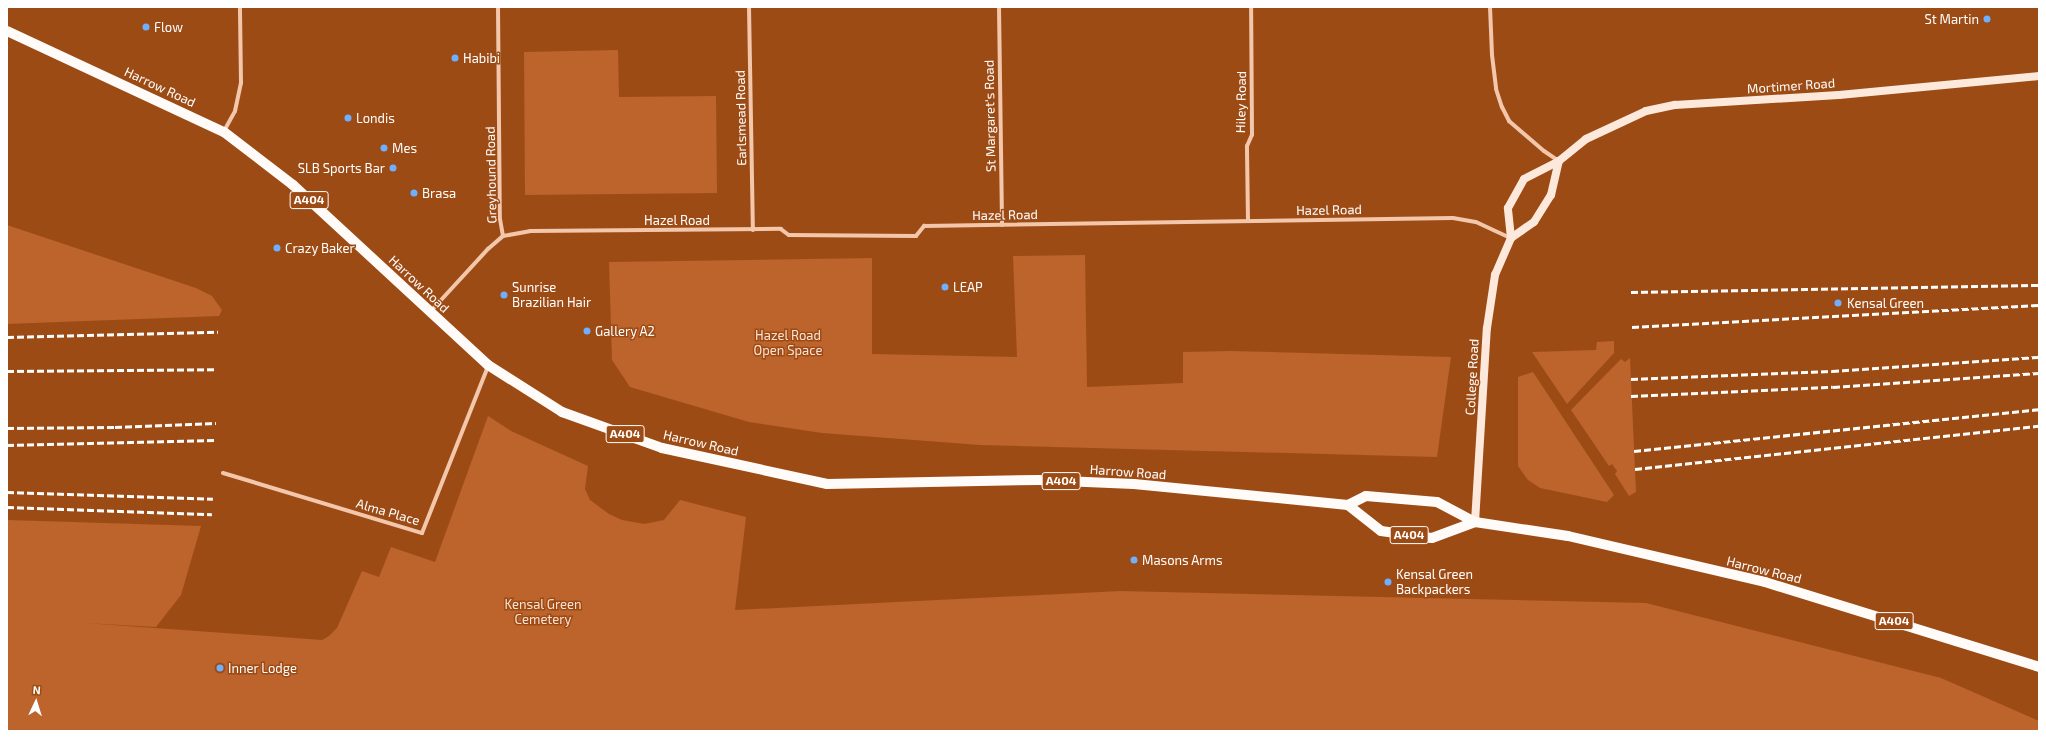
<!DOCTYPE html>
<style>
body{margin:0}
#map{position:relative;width:2046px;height:738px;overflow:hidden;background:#9d4b15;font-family:"Exo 2",sans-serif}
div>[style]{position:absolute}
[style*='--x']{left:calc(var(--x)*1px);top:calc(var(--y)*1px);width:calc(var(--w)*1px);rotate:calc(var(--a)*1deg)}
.green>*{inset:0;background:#bd632c}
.pedestrian>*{height:3.5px;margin:-1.75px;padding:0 1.75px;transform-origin:1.75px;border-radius:1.75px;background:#f3c7ab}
.minor>*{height:4px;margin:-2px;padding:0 2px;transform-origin:2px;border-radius:2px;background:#f3c7ab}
.secondary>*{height:8px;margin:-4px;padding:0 4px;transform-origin:4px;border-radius:4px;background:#fde9db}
.primary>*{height:10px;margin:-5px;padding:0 5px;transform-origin:5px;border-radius:5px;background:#fffbf8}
.rail>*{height:3px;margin-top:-1.5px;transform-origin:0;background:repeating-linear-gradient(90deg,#fff 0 7px,transparent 0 10px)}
.dots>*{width:11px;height:11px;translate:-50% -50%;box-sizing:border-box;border:2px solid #9d4b15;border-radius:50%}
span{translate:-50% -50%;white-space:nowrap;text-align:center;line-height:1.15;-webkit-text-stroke:3px #9d4b15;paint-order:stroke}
.shield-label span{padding:1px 3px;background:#9d4b15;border:1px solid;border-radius:3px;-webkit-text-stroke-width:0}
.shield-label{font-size:12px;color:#fff;font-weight:700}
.poi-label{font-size:13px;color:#fff}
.right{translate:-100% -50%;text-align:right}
.left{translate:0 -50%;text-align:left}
.street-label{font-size:13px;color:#fff}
.park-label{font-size:13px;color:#fde3d4}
.frame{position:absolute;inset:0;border:8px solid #fff;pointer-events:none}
.north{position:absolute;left:16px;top:682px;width:40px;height:40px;-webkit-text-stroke:3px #9d4b15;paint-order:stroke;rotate:4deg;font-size:11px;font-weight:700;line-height:16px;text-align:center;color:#fff}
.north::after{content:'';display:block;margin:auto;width:14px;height:18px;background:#fff;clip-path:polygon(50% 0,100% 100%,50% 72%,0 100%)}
</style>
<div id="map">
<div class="green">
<div style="clip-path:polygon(618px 50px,619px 97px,716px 96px,717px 193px,525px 195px,524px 52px)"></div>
<div style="clip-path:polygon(7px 225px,196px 288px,212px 296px,222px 310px,219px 316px,7px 324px)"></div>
<div style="clip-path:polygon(1085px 255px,1087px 387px,1183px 383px,1183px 352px,1231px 351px,1451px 357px,1437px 457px,980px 445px,822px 433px,749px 422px,630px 387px,612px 360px,609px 262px,872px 258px,872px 354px,1017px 357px,1013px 256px)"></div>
<div style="clip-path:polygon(1614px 341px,1614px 353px,1567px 404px,1532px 352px,1596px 350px,1597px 342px)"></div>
<div style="clip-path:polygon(1630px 358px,1636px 492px,1629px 496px,1615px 474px,1617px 471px,1612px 464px,1609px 466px,1571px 410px,1621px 359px,1625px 362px)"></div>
<div style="clip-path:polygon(1533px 372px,1614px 495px,1607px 502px,1540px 488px,1528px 480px,1518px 466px,1518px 377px)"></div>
<div style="clip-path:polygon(488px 416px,511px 431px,588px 466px,585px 489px,590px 500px,609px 514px,622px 520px,644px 524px,664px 520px,680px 500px,746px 517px,735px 610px,1120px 591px,1646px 603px,1941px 678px,2039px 721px,2039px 731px,7px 731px,7px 520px,201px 526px,181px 595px,156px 627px,85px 623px,322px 640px,329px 636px,337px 628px,362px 571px,379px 577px,391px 547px,435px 562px)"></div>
</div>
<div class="pedestrian">
<div style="--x:781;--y:229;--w:10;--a:37"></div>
<div style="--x:789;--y:235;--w:127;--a:0.5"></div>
<div style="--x:916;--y:236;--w:13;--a:-51"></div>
</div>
<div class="minor">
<div style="--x:498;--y:7;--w:212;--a:89.5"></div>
<div style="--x:500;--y:219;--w:17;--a:80"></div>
<div style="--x:749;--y:7;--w:223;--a:89"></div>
<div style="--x:999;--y:7;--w:218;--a:89.2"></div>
<div style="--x:1490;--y:7;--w:48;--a:87.6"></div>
<div style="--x:1492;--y:55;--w:34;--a:83"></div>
<div style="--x:1496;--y:89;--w:19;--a:72"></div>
<div style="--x:1502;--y:107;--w:16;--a:63"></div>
<div style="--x:1509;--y:121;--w:46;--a:40.6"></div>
<div style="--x:1544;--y:151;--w:18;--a:34"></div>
<div style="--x:224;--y:131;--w:23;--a:-61"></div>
<div style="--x:235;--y:111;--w:29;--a:-78"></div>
<div style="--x:241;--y:83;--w:76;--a:-90.8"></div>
<div style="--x:1248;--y:221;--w:75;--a:-90.8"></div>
<div style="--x:1247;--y:146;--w:12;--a:-66"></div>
<div style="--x:1252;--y:135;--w:128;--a:-90.4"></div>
<div style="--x:924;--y:226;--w:529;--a:-0.87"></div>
<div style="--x:1453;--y:218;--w:23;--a:10"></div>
<div style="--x:1476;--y:222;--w:38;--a:25"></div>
<div style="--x:430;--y:312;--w:86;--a:-47.4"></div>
<div style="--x:488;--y:249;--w:20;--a:-41"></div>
<div style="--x:503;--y:236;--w:27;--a:-10"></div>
<div style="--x:530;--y:231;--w:251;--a:-0.5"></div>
<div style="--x:223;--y:473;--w:208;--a:16.8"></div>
<div style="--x:422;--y:533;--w:180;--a:-68.4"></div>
</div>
<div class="secondary">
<div style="--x:1511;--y:238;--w:30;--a:-96"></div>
<div style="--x:1508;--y:208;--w:33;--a:-61"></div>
<div style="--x:1524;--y:179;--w:39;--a:-27"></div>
<div style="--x:1559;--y:161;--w:35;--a:-39"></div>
<div style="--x:1586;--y:139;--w:66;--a:-25"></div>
<div style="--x:1646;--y:111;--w:30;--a:-12"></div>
<div style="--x:1675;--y:105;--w:164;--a:-3.5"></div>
<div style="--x:1839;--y:95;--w:201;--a:-5.4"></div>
<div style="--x:1475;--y:522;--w:194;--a:-86.5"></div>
<div style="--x:1487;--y:328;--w:54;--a:-81.4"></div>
<div style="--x:1495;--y:275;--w:40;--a:-66.6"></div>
<div style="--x:1511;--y:238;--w:28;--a:-35"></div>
<div style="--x:1534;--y:222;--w:32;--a:-58"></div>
<div style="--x:1551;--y:195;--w:35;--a:-77"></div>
</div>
<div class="primary">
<div style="--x:7;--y:31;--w:239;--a:25"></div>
<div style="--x:224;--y:132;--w:87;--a:37.5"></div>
<div style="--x:293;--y:185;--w:265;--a:42.7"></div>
<div style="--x:488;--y:365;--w:88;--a:32.4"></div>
<div style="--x:562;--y:412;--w:106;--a:19.8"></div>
<div style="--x:662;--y:448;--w:169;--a:12.3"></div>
<div style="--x:827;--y:484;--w:212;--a:-1.1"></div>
<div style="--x:1039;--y:480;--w:95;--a:2.4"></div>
<div style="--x:1134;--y:484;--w:215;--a:5.6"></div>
<div style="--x:1348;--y:505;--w:42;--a:38.2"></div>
<div style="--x:1381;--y:531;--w:51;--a:7.8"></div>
<div style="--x:1432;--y:538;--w:46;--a:-20.4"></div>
<div style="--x:1348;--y:505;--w:20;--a:-27"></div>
<div style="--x:1366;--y:496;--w:71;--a:4.8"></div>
<div style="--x:1437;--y:502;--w:43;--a:27.8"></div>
<div style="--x:1475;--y:522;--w:94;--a:8.6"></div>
<div style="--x:1568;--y:536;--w:202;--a:13.1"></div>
<div style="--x:1765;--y:582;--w:287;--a:17.2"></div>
</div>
<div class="rail">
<div style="--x:1631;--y:292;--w:408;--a:-1"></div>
<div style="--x:1632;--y:327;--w:408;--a:-3.1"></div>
<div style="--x:7;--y:337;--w:211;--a:-1.4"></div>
<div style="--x:7;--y:371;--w:209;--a:-0.5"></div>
<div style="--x:1631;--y:379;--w:201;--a:-2.3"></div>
<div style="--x:1832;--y:371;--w:207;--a:-3.9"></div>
<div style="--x:1631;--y:396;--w:202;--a:-2.6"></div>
<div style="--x:1833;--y:387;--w:206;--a:-3.9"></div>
<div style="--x:7;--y:428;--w:108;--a:-0.5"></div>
<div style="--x:115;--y:427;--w:101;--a:-2.3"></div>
<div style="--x:7;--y:445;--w:208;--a:-1.4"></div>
<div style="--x:1634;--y:451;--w:407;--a:-5.9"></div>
<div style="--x:1635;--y:469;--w:406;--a:-6.1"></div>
<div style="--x:7;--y:492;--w:206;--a:1.9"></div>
<div style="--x:7;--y:507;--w:205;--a:2"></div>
</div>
<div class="dots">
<div style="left:1987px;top:19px;background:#6eafff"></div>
<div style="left:146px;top:27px;background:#6eafff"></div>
<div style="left:455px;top:58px;background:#6eafff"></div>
<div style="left:348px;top:118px;background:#6eafff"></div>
<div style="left:384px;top:148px;background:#6eafff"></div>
<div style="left:393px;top:168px;background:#6eafff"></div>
<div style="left:414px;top:193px;background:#6eafff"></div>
<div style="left:277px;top:248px;background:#6eafff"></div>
<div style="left:945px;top:287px;background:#6eafff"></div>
<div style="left:504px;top:295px;background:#6eafff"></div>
<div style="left:1838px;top:303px;background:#6eafff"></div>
<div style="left:587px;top:331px;background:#6eafff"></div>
<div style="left:1134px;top:560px;background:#6eafff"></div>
<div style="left:1388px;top:582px;background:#6eafff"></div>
<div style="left:220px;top:668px;background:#6eafff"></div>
</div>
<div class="shield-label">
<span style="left:309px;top:200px">A404</span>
<span style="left:625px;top:434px">A404</span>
<span style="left:1061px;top:481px">A404</span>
<span style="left:1409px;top:535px">A404</span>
<span style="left:1894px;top:621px">A404</span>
</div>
<div class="poi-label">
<span class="right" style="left:1979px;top:19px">St Martin</span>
<span class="left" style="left:154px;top:27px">Flow</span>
<span class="left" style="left:463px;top:58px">Habibi</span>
<span class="left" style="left:356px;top:118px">Londis</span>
<span class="left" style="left:392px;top:148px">Mes</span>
<span class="right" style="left:385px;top:168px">SLB Sports Bar</span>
<span class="left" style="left:422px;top:193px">Brasa</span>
<span class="left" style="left:285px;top:248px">Crazy Baker</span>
<span class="left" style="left:953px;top:287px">LEAP</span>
<span class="left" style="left:512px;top:295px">Sunrise<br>Brazilian Hair</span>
<span class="left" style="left:1847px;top:303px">Kensal Green</span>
<span class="left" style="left:595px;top:331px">Gallery A2</span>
<span class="left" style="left:1142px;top:560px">Masons Arms</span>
<span class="left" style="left:1396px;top:582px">Kensal Green<br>Backpackers</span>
<span class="left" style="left:228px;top:668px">Inner Lodge</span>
</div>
<div class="street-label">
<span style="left:1791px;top:86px;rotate:-4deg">Mortimer Road</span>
<span style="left:160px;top:87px;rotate:25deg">Harrow Road</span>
<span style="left:1241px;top:102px;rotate:-89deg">Hiley Road</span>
<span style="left:990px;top:116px;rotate:-91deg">St Margaret's Road</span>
<span style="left:741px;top:118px;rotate:-91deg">Earlsmead Road</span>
<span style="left:491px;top:175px;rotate:-91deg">Greyhound Road</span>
<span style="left:1329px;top:210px;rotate:-1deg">Hazel Road</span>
<span style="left:1005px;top:215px;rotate:-1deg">Hazel Road</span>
<span style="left:677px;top:220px">Hazel Road</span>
<span style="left:419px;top:284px;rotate:43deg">Harrow Road</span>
<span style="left:1472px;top:377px;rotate:-87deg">College Road</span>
<span style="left:701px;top:443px;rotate:13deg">Harrow Road</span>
<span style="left:1128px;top:472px;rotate:4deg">Harrow Road</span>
<span style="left:388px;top:512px;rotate:16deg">Alma Place</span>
<span style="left:1764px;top:570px;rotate:14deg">Harrow Road</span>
</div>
<div class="park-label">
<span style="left:788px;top:343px">Hazel Road<br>Open Space</span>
<span style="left:543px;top:612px">Kensal Green<br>Cemetery</span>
</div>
<div class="frame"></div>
<div class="north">N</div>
</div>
